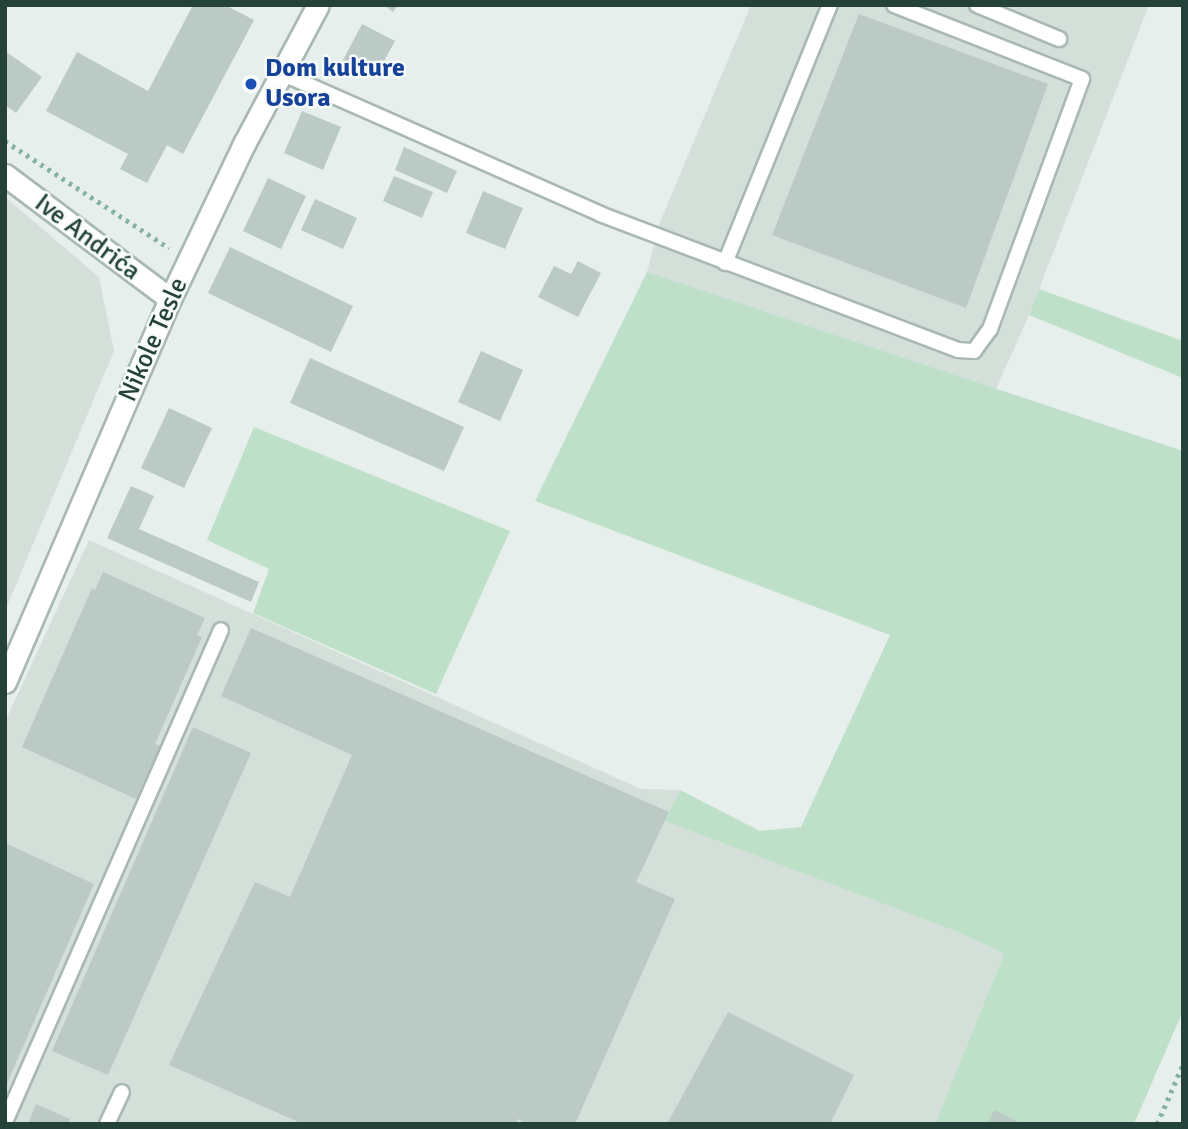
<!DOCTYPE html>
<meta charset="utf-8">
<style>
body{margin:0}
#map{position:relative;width:1188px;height:1129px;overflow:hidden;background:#e6efeb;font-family:Signika,sans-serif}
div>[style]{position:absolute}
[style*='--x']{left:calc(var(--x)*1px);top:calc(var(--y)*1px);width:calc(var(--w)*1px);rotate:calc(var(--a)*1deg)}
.built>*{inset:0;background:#d4dfda}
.green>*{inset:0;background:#bfe0c8}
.building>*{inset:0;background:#bbcac4}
.path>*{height:4.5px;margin-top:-2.25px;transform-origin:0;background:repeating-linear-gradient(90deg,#86b3a5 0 3.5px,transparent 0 8.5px)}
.roads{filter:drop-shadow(2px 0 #a8b8b2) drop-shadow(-2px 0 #a8b8b2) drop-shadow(0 2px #a8b8b2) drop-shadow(0 -2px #a8b8b2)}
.lane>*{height:14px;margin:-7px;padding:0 7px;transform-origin:7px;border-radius:7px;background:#fff}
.secondary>*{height:21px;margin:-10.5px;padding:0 10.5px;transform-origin:10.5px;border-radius:10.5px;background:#fff}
.dots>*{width:19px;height:19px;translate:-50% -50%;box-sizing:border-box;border:4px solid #f7fbf9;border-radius:50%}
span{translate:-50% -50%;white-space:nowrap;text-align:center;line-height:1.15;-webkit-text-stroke:5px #f7fbf9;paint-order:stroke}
.transit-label{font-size:26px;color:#164399;font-weight:700}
.left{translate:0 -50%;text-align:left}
.street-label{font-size:26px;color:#24423a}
.frame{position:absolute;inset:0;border:7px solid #24423a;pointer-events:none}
</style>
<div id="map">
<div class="built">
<div style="clip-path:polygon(751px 5px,1149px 5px,1029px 315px,996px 389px,647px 272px,660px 222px)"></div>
<div style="clip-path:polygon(5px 197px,99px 277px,114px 351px,5px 611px)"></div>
<div style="clip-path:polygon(89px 540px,641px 789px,680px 790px,666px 821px,963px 934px,1004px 954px,935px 1124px,5px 1124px,5px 722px)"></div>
</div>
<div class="green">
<div style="clip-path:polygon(647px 272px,1183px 451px,1183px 1011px,1134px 1124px,935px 1124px,1004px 954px,963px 934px,665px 821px,680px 790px,760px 831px,801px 827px,890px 635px,535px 501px)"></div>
<div style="clip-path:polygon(1039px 289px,1183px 341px,1183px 378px,1029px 315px)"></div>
<div style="clip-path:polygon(254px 427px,510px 531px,436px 694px,253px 613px,269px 569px,207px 540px)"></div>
</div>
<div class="building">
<div style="clip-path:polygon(193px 5px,225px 5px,254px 20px,183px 154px,167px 145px,147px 183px,120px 169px,128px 154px,46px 111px,77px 52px,148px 91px)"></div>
<div style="clip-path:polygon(384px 5px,398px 5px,393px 12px)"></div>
<div style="clip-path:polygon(859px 14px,1048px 84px,966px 308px,772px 235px)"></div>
<div style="clip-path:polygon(362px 24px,395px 41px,374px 79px,342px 62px)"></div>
<div style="clip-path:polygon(5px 51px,42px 77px,16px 113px,5px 105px)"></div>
<div style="clip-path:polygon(302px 111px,341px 127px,323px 170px,284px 153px)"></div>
<div style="clip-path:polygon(404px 147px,457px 171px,447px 193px,395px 170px)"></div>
<div style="clip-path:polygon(394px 176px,433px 192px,422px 218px,383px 201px)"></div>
<div style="clip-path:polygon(268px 178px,306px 196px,281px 249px,243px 231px)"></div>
<div style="clip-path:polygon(483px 191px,523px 208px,505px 249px,466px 233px)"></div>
<div style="clip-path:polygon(315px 199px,357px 218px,343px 249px,301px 230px)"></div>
<div style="clip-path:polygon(230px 247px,353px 306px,331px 352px,208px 293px)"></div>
<div style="clip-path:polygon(578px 261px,601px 273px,578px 317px,538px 297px,554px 266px,571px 274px)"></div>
<div style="clip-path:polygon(481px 351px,523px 370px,500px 421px,458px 402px)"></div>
<div style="clip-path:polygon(310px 358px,464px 427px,444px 471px,290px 403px)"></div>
<div style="clip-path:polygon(169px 408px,212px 428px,184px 488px,141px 468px)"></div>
<div style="clip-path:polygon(131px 486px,154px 496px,139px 529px,259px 582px,251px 602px,107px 538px)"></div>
<div style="clip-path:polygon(103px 572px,205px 618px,197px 635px,202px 637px,155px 744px,160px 746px,136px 799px,22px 747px,92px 588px,95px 590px)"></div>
<div style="clip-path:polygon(251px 628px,669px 812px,636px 882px,675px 899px,575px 1124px,529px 1124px,518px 1119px,515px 1124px,303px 1124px,169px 1065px,255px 882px,290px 897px,352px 755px,221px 696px)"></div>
<div style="clip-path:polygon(193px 727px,251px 753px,108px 1075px,52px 1051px)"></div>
<div style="clip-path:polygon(5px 843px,94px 884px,5px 1088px)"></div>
<div style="clip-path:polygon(728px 1012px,854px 1075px,830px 1124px,667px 1124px)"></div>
<div style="clip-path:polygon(36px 1104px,70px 1119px,68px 1124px,28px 1124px)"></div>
<div style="clip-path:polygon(994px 1110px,1023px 1124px,987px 1124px)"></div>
</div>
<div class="path">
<div style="--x:5;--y:141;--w:196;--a:33.1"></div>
<div style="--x:1157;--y:1124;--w:65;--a:-66.6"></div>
</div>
<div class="roads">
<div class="lane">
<div style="--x:977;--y:5;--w:89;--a:22.5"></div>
<div style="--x:281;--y:73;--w:349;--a:23.8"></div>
<div style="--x:600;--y:214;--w:383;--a:20.8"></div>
<div style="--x:958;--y:350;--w:16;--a:4"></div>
<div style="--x:974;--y:351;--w:27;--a:-54"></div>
<div style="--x:990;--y:329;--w:266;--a:-69.8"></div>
<div style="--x:1082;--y:79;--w:202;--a:-158.5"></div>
<div style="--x:725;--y:263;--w:279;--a:-67.9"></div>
<div style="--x:5;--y:1122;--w:537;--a:-66.3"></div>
<div style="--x:107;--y:1124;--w:35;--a:-65"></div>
</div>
<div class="secondary">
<div style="--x:5;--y:175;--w:206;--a:36.9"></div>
<div style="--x:5;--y:682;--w:417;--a:-66.7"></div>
<div style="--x:170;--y:299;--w:172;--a:-64.5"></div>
<div style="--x:244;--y:144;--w:157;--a:-62"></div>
</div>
</div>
<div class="dots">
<div style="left:251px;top:84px;background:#1a4fb4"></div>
</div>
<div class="transit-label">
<span class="left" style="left:265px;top:84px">Dom kulture<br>Usora</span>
</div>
<div class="street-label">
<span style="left:87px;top:238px;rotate:37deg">Ive Andrića</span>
<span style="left:154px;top:340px;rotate:-66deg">Nikole Tesle</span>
</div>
<div class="frame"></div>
</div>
